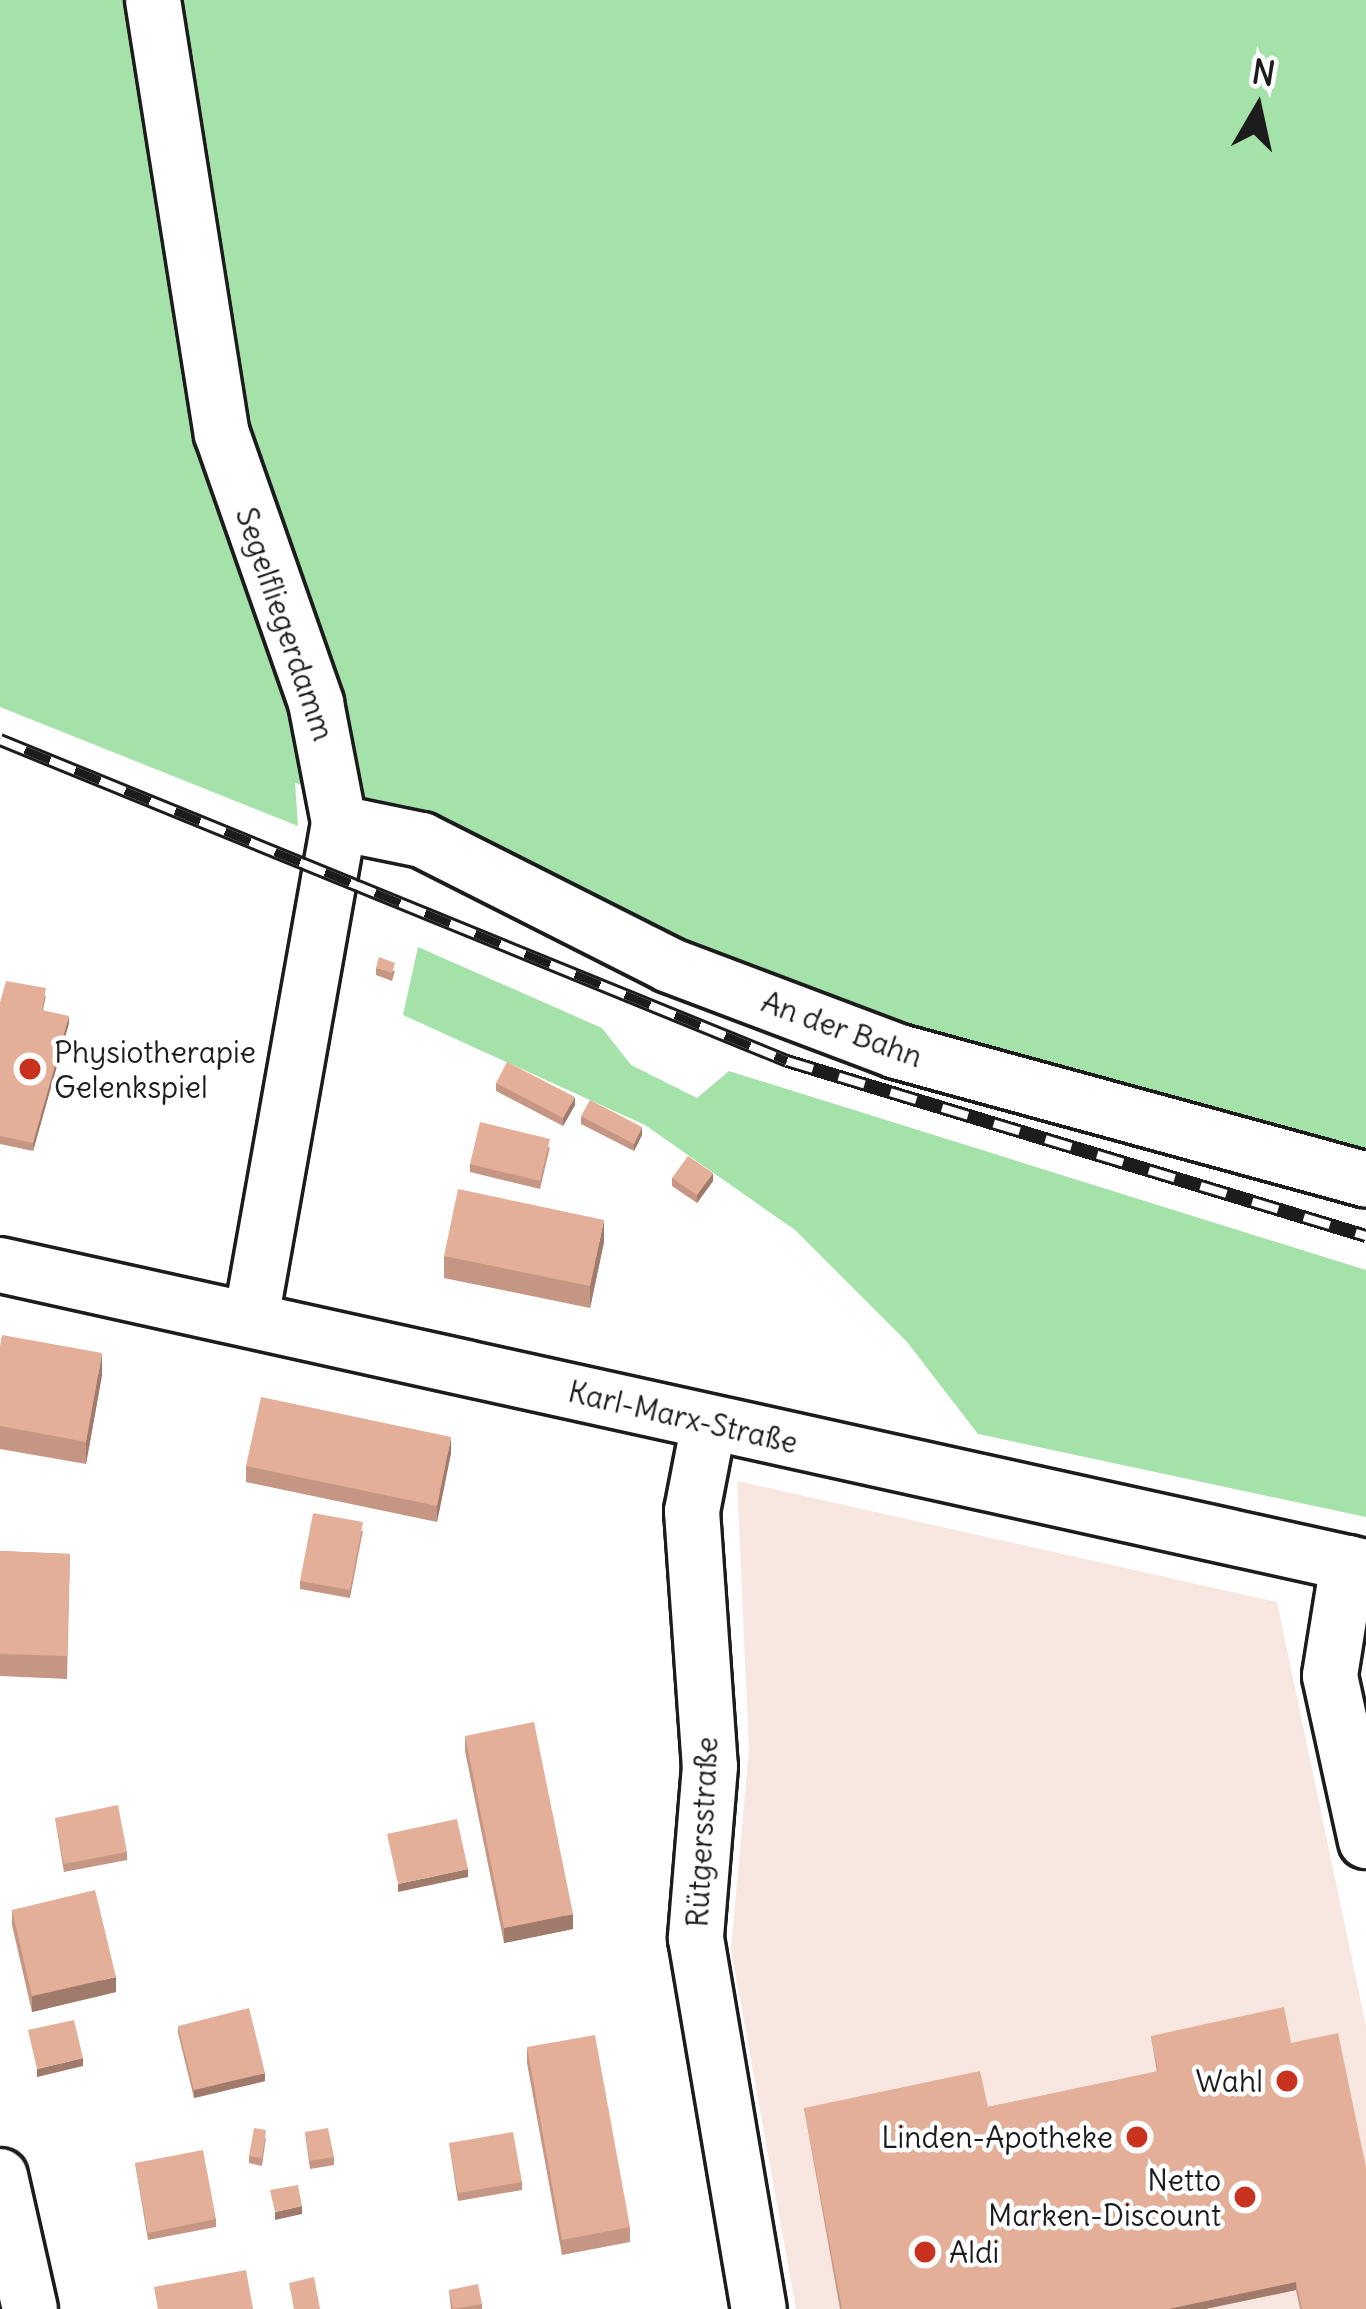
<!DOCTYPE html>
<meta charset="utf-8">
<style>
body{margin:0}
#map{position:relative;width:1366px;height:2309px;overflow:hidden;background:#fff;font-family:Delius,sans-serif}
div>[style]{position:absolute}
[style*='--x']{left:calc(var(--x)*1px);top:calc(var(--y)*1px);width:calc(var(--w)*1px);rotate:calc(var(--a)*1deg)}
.built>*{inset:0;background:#f7e7e0}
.green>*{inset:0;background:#a4e2a9}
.roads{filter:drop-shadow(3px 0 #1c1c1c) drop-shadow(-3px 0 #1c1c1c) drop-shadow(0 3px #1c1c1c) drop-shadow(0 -3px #1c1c1c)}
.minor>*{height:54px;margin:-27px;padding:0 27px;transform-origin:27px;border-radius:27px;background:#fff}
.rail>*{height:14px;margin-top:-7px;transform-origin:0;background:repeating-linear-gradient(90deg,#fff 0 27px,#1c1c1c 0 54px);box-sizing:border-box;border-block:3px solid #1c1c1c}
.wall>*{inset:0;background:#c49683}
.shaded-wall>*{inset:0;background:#a07a6a}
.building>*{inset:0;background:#e4af98}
.dots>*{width:33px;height:33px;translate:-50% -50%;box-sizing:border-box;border:6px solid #fff;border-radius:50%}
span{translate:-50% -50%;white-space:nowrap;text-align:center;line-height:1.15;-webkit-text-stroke:9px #fff;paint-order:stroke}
.street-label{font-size:30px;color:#1c1c1c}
.poi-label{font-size:30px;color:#1c1c1c}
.left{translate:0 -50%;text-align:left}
.right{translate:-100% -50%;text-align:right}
.north{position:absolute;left:1198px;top:48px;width:120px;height:120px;-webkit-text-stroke:9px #fff;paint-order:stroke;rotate:9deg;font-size:33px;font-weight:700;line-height:48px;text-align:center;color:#1c1c1c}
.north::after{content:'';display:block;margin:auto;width:42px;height:54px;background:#1c1c1c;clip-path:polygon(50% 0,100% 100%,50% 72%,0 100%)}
</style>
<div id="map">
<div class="built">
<div style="clip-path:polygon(737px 1481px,1277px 1602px,1366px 2026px,1366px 2309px,796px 2309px,731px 1949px,749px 1749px)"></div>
</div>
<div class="green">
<div style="clip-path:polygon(0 0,1366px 0,1366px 1164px,1210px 1127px,673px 953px,440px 820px,295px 783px,298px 826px,0 707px)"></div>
<div style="clip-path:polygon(418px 947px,602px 1028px,631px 1065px,697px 1098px,729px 1071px,1366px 1270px,1366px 1517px,978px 1434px,907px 1342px,795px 1230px,645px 1125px,403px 1015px)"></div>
</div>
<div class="roads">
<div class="minor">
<div style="--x:153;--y:0;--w:439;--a:81"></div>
<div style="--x:222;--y:434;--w:285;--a:70.7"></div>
<div style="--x:316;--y:703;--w:122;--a:79.1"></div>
<div style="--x:339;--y:823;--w:504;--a:100.06"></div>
<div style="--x:339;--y:823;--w:85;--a:11.6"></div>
<div style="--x:422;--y:840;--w:277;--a:26.8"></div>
<div style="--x:669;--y:965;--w:243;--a:20.7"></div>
<div style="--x:896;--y:1051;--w:487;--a:15.3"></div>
<div style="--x:0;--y:1265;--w:1399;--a:12.47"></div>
<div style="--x:709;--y:1423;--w:90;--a:100.9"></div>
<div style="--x:692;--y:1511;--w:256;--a:86"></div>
<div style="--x:710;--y:1766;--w:173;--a:94.7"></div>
<div style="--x:696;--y:1938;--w:376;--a:80.4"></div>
<div style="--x:1348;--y:1563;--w:114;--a:99.1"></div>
<div style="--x:1330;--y:1676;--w:169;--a:77.7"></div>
<div style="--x:0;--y:2176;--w:136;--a:77.3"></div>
</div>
</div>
<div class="rail">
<div style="--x:0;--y:740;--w:850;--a:22.19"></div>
<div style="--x:787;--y:1061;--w:605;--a:16.82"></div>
</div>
<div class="wall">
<div style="clip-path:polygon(376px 968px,395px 971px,392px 981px,376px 975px)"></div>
<div style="clip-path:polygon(46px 996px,43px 1010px,69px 1023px,33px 1151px,0 1144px,0 1003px)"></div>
<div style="clip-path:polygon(496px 1083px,575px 1105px,563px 1126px,496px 1091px)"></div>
<div style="clip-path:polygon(581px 1116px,642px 1135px,634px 1151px,581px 1124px)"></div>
<div style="clip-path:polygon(550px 1147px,540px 1189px,470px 1172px,470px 1164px)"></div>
<div style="clip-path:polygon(672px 1178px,713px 1181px,697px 1203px,672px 1186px)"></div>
<div style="clip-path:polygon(604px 1242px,590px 1308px,444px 1278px,444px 1256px)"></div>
<div style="clip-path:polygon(0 1346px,102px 1375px,86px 1464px,0 1449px)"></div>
<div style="clip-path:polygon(451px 1453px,437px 1522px,246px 1482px,246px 1466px)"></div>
<div style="clip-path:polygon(363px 1530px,350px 1598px,300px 1589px,300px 1581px)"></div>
<div style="clip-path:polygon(0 1551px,70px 1554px,67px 1679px,0 1676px)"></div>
<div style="clip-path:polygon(465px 1736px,573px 1929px,504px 1943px,465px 1751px)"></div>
<div style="clip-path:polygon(55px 1818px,127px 1852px,127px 1860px,64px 1872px)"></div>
<div style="clip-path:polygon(12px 1910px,116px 1992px,32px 2012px,12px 1925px)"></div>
<div style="clip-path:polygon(178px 2026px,265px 2081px,194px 2098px,178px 2033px)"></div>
<div style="clip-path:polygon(1151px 2036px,1291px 2043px,1366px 2309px,1300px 2309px,1296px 2290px,1205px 2309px,840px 2309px,804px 2108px,988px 2107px,1157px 2072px)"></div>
<div style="clip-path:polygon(527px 2047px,630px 2227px,630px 2242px,562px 2255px,527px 2063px)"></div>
<div style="clip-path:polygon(305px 2132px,334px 2157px,334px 2165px,310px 2169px)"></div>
<div style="clip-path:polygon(266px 2137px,262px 2166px,249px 2163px,249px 2156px)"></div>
<div style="clip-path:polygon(449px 2143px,522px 2182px,522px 2190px,458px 2201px)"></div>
<div style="clip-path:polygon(135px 2163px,216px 2219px,216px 2227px,148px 2240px)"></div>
<div style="clip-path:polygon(449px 2290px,482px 2304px,482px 2309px,451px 2309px)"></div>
</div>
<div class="shaded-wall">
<div style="clip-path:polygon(69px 1016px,69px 1023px,33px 1151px,33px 1143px)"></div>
<div style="clip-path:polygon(575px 1097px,575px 1105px,563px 1126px,563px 1118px)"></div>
<div style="clip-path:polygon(642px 1127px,642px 1135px,634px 1151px,634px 1144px)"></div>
<div style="clip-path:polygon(713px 1173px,713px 1181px,697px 1203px,697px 1195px)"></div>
<div style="clip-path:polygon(604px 1220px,604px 1242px,590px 1308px,590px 1286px)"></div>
<div style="clip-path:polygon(102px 1353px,102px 1375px,86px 1464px,86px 1442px)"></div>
<div style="clip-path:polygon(451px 1437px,451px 1453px,437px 1522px,437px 1506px)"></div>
<div style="clip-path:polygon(468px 1869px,468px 1877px,398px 1892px,398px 1884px)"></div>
<div style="clip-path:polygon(573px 1914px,573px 1929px,504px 1943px,504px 1928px)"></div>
<div style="clip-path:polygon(116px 1977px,116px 1992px,32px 2012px,32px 1996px)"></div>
<div style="clip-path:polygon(83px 2058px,83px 2066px,37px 2077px,37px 2069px)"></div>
<div style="clip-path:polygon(265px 2073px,265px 2081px,194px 2098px,194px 2090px)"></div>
<div style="clip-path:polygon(302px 2206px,302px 2214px,275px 2220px,275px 2212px)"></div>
<div style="clip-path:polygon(1296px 2282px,1296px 2290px,1205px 2309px,1168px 2309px)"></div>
</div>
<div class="building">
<div style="clip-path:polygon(379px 957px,395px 963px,392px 973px,376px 968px)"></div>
<div style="clip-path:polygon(6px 981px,46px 988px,42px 1010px,69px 1016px,33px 1143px,0 1136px,0 1003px)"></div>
<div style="clip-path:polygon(507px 1062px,575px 1097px,563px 1118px,496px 1083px)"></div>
<div style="clip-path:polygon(590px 1100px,642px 1127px,634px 1144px,581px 1116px)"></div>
<div style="clip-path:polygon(480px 1122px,550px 1139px,540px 1181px,470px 1164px)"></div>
<div style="clip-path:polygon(688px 1156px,713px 1173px,697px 1195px,672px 1178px)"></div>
<div style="clip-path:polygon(458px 1189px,604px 1220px,590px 1286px,444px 1256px)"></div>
<div style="clip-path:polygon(2px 1335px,102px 1353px,86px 1442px,0 1426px,0 1346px)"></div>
<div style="clip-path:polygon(261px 1397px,451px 1437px,437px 1506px,246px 1466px)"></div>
<div style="clip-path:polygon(313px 1513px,363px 1522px,350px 1590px,300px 1581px)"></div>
<div style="clip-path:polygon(0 1551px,70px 1554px,67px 1656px,0 1654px)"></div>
<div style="clip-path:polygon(534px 1722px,573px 1914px,504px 1928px,465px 1736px)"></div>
<div style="clip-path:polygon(118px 1805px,127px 1852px,64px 1864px,55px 1818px)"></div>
<div style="clip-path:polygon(457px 1819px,468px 1869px,398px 1884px,387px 1834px)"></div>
<div style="clip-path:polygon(95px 1890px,116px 1977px,32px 1996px,12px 1910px)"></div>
<div style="clip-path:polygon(1284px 2007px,1291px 2043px,1338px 2033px,1366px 2167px,1366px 2309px,1302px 2309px,1296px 2282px,1168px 2309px,842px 2309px,804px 2108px,980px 2071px,988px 2107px,1158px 2071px,1151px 2036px)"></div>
<div style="clip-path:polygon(249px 2008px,265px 2073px,194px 2090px,178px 2026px)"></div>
<div style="clip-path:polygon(74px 2020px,83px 2058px,37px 2069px,28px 2030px)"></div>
<div style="clip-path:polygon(595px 2035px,630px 2227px,562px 2240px,527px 2047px)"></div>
<div style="clip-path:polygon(254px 2128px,266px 2130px,262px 2158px,249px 2156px)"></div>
<div style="clip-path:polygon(328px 2128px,334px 2157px,310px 2161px,305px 2132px)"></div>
<div style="clip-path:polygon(513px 2132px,522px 2182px,458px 2193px,449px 2143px)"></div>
<div style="clip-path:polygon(203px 2150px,216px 2219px,148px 2233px,135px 2163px)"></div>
<div style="clip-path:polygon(298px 2185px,302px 2206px,275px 2212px,270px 2190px)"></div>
<div style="clip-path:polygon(246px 2270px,253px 2309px,158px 2309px,154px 2287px)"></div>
<div style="clip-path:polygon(314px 2277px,320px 2309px,294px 2309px,289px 2283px)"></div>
<div style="clip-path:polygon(478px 2284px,482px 2304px,453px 2309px,449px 2290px)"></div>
</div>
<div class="dots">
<div style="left:30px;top:1069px;background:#c8321e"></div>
<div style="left:1287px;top:2081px;background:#c8321e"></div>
<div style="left:1137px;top:2137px;background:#c8321e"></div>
<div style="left:1245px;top:2197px;background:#c8321e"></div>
<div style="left:925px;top:2252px;background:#c8321e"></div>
</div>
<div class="street-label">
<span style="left:285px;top:624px;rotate:71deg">Segelfliegerdamm</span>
<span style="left:842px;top:1029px;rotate:20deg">An der Bahn</span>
<span style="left:683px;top:1417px;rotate:13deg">Karl-Marx-Straße</span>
<span style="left:702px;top:1832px;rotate:-87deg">Rütgersstraße</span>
</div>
<div class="poi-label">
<span class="left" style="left:54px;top:1069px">Physiotherapie<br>Gelenkspiel</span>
<span class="right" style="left:1263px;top:2081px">Wahl</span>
<span class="right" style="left:1113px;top:2137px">Linden-Apotheke</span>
<span class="right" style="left:1221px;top:2197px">Netto<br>Marken-Discount</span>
<span class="left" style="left:949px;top:2252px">Aldi</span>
</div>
<div class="north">N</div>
</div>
